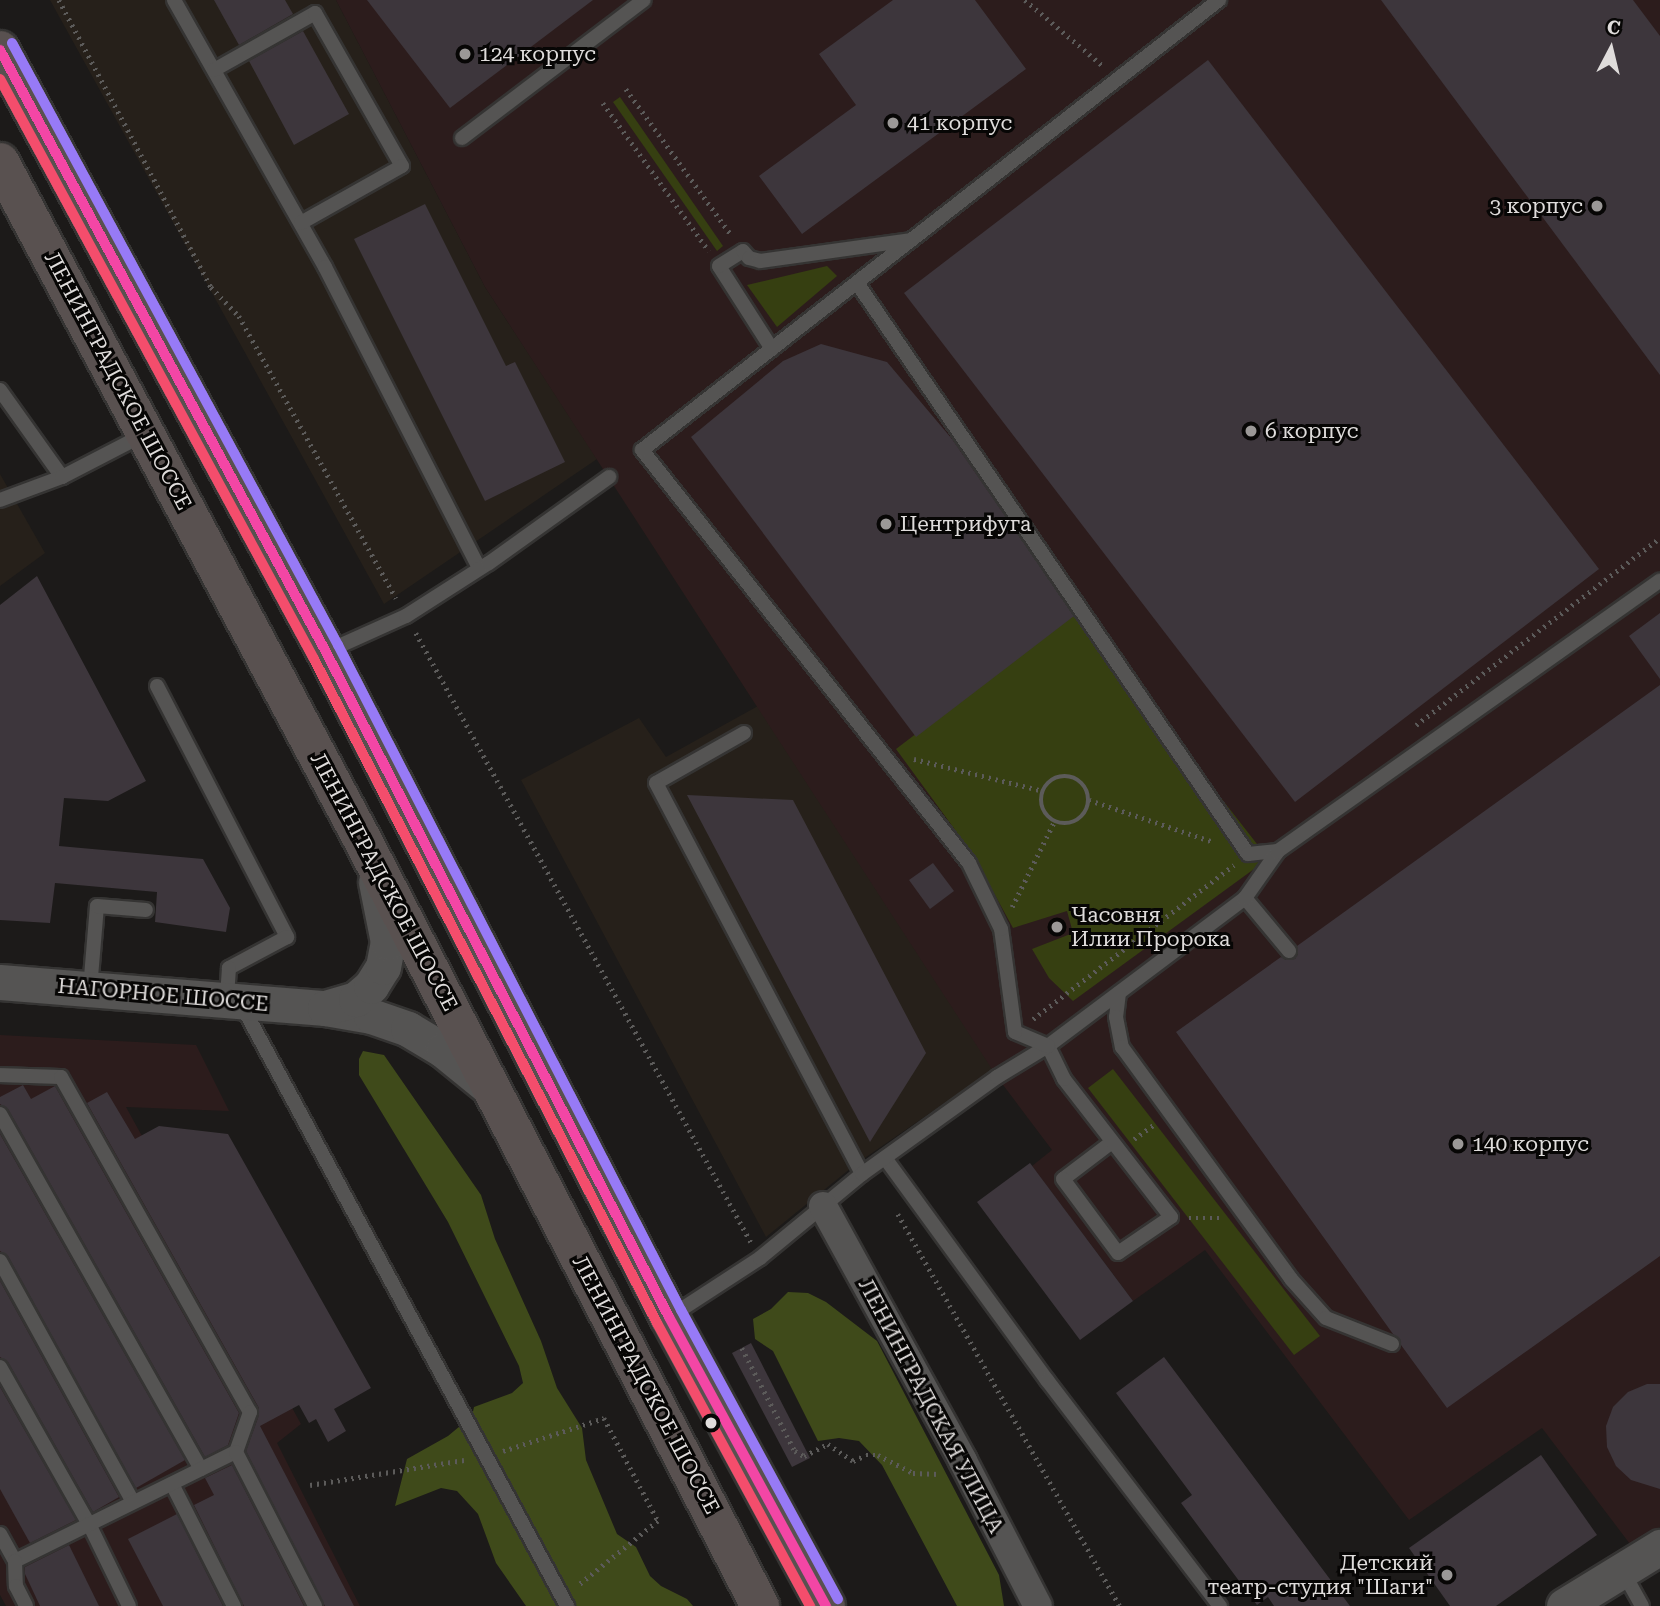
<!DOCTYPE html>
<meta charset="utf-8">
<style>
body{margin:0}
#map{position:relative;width:1660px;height:1606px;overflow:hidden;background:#1c1a19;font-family:"Roboto Serif",serif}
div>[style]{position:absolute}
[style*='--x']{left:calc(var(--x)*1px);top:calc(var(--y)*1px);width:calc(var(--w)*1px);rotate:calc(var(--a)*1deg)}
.built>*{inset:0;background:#26201a}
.industrial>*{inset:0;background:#2c1c1c}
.green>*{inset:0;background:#363f11}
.forest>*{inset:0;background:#3f4a1a}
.building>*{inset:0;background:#3d363c}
.path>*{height:4.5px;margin-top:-2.25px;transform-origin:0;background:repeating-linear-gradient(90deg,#5c5b5a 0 2px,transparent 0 7px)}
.path>.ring{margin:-2.25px;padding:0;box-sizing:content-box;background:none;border:4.5px solid #5c5b5a;border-radius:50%}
.roads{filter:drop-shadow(2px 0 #353433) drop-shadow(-2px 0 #353433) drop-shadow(0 2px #353433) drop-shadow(0 -2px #353433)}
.service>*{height:14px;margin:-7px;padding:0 7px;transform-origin:7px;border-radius:7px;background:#555453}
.minor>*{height:28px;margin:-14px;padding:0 14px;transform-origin:14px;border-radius:14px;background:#555453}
.tertiary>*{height:35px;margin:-17.5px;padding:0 17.5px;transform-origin:17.5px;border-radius:17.5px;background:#555453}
.trunk>*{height:38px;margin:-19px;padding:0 19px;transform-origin:19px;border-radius:19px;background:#595150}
.bus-1>*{height:10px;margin:-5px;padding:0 5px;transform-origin:5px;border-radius:5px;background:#f346a5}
.bus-2>*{height:10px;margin:-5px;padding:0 5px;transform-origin:5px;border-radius:5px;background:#f44d6c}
.bus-3>*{height:10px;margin:-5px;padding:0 5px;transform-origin:5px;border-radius:5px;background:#977af6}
.dots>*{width:19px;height:19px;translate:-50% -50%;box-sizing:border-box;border:4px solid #070605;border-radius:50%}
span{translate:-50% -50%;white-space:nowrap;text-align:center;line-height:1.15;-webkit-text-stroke:6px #070605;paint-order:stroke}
.poi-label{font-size:21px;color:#dfdcdb}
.left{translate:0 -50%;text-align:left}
.right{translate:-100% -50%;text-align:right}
.street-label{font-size:21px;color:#dfdcdb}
.north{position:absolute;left:1576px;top:14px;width:70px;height:70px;-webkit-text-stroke:5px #070605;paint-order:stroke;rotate:7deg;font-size:19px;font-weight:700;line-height:28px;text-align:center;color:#dfdcdb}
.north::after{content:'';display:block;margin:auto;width:24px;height:32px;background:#dfdcdb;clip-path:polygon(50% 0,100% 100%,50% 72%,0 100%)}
</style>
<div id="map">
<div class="built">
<div style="clip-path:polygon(50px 0,336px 0,485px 287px,597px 459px,384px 604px)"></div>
<div style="clip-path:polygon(0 474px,45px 553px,0 586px)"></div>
<div style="clip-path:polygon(758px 706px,994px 1069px,856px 1164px,766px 1237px,521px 780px,639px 718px,666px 757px)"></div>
</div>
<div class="industrial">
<div style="clip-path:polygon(336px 0,1660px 0,1660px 1527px,1630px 1544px,1542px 1428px,1409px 1520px,1205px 1250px,1133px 1301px,1032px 1166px,1052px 1150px,997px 1077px,485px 287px)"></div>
<div style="clip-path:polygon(0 1035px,196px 1045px,229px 1111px,126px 1107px,301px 1424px,277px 1443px,360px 1606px,6px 1606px,0 1595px)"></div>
</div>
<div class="green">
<div style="clip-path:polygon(620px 97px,723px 246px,717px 251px,613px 102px)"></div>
<div style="clip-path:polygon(827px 266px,837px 276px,777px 327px,747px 285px)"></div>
<div style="clip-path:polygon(1076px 612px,1257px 844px,1265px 861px,1073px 1001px,1049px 978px,1032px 949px,1073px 933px,1067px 911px,1013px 928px,972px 853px,896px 749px)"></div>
<div style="clip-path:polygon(1113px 1069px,1320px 1336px,1294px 1355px,1088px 1088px)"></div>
</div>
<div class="forest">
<div style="clip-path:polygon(363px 1051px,384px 1055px,481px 1195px,495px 1239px,541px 1341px,557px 1388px,582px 1428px,586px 1460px,617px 1534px,636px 1547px,650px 1576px,661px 1586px,687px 1599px,693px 1606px,526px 1606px,496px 1563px,478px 1514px,457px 1491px,441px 1488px,395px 1506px,407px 1459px,448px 1436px,472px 1416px,474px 1407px,512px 1393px,523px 1383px,519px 1366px,448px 1222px,359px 1075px,359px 1059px)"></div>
<div style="clip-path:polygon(788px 1292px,808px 1293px,826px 1302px,877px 1341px,999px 1575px,1004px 1606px,957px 1606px,882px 1465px,859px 1441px,839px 1438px,818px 1441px,773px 1351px,755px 1339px,753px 1319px,771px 1309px)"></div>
</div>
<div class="building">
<div style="clip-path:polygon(214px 0,285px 0,293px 14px,239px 45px)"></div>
<div style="clip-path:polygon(367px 0,593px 0,450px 108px)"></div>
<div style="clip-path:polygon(893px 0,975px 0,1026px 69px,802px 234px,759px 176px,856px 105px,819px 54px)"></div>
<div style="clip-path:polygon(1381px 0,1633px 0,1660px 36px,1660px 375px)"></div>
<div style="clip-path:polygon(303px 31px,349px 114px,294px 145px,249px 61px)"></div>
<div style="clip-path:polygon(1208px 60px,1599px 569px,1295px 802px,904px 293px)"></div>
<div style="clip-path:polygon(425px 204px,506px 366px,515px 362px,565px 462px,485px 501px,354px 239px)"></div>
<div style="clip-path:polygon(821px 344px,887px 362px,952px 439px,1074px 616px,916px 737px,691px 437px,783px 361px)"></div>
<div style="clip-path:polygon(37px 576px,146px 781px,108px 801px,64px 798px,59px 846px,203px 859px,230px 908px,226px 932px,155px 922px,157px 892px,55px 883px,50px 923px,0 920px,0 605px)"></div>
<div style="clip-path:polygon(1660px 613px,1660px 679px,1629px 636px)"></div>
<div style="clip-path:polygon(1660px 685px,1660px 1256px,1447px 1408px,1401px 1345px,1400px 1339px,1393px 1334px,1176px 1032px,1281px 957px,1286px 960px,1295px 959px,1298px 954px,1297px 946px)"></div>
<div style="clip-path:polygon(687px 795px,793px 800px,926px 1053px,870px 1142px)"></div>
<div style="clip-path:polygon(933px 863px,954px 891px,930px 909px,909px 880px)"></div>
<div style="clip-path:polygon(23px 1085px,31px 1099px,55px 1086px,70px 1113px,239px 1413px,228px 1445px,205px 1457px,8px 1109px,0 1104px,0 1097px)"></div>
<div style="clip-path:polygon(107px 1092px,135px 1139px,159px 1126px,228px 1134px,371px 1388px,334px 1409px,346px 1431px,328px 1442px,316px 1419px,309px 1423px,299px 1405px,260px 1426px,354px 1606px,325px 1606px,246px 1451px,259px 1415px,259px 1408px,87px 1103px)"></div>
<div style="clip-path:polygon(0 1134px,185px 1460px,136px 1488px,8px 1256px,0 1251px)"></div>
<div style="clip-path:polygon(1030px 1163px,1133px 1301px,1080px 1340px,977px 1202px)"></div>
<div style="clip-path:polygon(0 1281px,119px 1497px,93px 1512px,8px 1362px,0 1357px)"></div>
<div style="clip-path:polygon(751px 1343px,810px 1458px,792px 1467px,732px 1353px)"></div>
<div style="clip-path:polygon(1164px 1357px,1350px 1606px,1274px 1606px,1268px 1597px,1257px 1605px,1181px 1503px,1192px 1495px,1116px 1393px)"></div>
<div style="clip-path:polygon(1647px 1384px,1660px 1384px,1660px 1489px,1631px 1480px,1616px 1466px,1607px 1447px,1606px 1426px,1613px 1407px,1628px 1392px)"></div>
<div style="clip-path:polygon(0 1387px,76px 1520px,30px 1543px,0 1489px)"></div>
<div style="clip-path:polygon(1541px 1455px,1597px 1535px,1496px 1606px,1450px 1606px,1409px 1548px)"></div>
<div style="clip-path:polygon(232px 1465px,304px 1606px,244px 1606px,194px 1505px,214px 1495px,205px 1478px)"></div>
<div style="clip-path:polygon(177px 1514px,223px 1606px,163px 1606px,128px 1539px)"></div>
<div style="clip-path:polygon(69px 1545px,99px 1606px,40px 1606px,25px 1574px,25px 1567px)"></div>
</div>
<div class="path">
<div style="--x:59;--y:0;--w:325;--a:62.1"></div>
<div style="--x:211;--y:287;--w:40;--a:46"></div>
<div style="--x:239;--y:316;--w:323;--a:60.9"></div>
<div style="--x:1025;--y:0;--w:101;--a:40.2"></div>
<div style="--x:626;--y:89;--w:181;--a:54.2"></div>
<div style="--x:603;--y:103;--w:182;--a:54.4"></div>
<div style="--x:416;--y:633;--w:695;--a:61.19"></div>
<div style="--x:1416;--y:725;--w:307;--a:-37.5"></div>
<div style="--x:914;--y:759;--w:133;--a:13.9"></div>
<div class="ring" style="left:1041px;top:776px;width:43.5px;height:43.5px"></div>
<div style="--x:1089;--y:800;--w:132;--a:18.6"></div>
<div style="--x:1012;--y:907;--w:95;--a:-63.7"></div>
<div style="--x:1033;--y:1019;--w:253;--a:-37.5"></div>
<div style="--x:1134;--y:1139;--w:26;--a:-36"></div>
<div style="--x:898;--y:1214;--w:450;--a:60.5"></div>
<div style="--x:1189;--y:1218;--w:33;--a:0"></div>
<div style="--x:742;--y:1348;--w:116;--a:62.8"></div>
<div style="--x:795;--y:1451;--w:10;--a:29"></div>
<div style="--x:804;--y:1456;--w:27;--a:-27"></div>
<div style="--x:828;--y:1444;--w:30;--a:34"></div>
<div style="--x:853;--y:1461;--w:14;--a:-25"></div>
<div style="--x:866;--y:1455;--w:12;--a:0"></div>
<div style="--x:878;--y:1455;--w:39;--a:27"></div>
<div style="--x:913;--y:1473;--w:26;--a:2"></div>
<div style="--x:503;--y:1451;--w:106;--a:-18.1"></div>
<div style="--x:604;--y:1418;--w:116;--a:62.3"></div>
<div style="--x:658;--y:1521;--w:102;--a:141"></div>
<div style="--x:310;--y:1485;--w:156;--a:-9.2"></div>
</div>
<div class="roads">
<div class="service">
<div style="--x:174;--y:0;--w:307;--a:60.5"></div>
<div style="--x:325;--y:267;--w:338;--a:62.9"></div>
<div style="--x:214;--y:70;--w:116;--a:-29.4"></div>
<div style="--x:315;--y:13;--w:176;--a:60.4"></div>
<div style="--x:402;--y:166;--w:116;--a:150.6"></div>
<div style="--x:462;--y:138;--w:228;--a:-37.2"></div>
<div style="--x:857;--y:283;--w:692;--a:55.6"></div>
<div style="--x:1248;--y:854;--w:30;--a:-6"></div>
<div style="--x:772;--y:349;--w:98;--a:-122.6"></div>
<div style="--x:719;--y:266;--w:28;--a:-32"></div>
<div style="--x:743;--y:251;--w:9;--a:49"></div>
<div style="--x:749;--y:258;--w:11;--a:15"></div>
<div style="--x:760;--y:261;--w:152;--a:-7.9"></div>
<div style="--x:0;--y:390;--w:107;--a:54.5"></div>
<div style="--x:0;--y:500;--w:66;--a:-20.4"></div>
<div style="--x:62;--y:477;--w:93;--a:-27.4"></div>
<div style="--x:328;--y:651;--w:85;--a:-24.2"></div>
<div style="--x:406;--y:616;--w:98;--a:-32.6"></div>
<div style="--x:489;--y:563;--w:148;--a:-35.6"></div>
<div style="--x:157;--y:686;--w:283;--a:62.6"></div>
<div style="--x:287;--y:937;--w:66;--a:151.9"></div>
<div style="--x:229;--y:968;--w:32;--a:94"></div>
<div style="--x:744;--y:733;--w:101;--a:150.4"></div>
<div style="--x:656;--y:783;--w:442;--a:62.2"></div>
<div style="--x:1245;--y:898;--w:69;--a:50.3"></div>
<div style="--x:90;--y:989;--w:83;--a:-85.2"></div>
<div style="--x:97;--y:906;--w:49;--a:4.7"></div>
<div style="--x:1119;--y:993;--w:24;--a:97"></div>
<div style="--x:1116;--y:1017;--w:31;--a:79"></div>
<div style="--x:1122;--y:1047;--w:287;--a:53.9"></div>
<div style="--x:1291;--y:1279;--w:52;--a:48.1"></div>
<div style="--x:1326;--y:1318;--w:71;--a:21.5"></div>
<div style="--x:241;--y:1004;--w:685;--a:61.56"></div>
<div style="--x:0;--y:1075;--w:61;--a:1.9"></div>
<div style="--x:61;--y:1077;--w:385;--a:60.6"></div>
<div style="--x:250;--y:1412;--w:42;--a:109.3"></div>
<div style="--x:0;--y:1114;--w:408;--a:60.5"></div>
<div style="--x:1112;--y:1142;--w:61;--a:142.9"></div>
<div style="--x:1063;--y:1179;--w:92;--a:53.4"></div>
<div style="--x:1118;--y:1253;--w:64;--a:-34.2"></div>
<div style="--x:1171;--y:1217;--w:175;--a:-127.8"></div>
<div style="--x:1064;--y:1079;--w:37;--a:-116"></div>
<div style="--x:1048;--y:1046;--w:246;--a:-36.9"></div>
<div style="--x:1245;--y:898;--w:57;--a:-54.9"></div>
<div style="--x:1278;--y:851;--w:468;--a:-35.3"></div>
<div style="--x:885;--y:1158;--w:275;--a:53.9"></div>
<div style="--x:1047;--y:1380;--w:285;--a:52.6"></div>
<div style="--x:0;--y:1261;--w:275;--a:61.1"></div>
<div style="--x:671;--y:1316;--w:106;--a:-33.1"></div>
<div style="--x:760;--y:1258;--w:132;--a:-39.5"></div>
<div style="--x:862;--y:1174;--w:166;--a:-35.7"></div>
<div style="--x:997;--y:1077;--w:60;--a:-31.3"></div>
<div style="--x:1048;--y:1046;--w:36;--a:-157"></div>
<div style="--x:1015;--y:1032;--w:104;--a:-97.7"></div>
<div style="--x:1001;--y:929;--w:73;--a:-115.9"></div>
<div style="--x:969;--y:863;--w:527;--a:-128.37"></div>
<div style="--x:642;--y:450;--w:732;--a:-37.95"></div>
<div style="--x:0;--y:1367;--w:180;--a:60.5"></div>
<div style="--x:89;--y:1524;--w:91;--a:64"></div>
<div style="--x:172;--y:1484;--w:137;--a:63.1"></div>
<div style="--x:0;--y:1534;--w:31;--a:61"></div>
<div style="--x:15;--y:1561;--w:246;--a:-26.3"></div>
<div style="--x:236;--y:1452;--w:173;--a:62.8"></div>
<div style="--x:15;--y:1561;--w:25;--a:88"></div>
<div style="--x:16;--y:1586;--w:22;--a:63"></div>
<div style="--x:1622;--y:1570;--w:41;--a:60.9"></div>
</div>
<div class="minor">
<div style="--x:823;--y:1206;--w:291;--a:61.2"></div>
<div style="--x:963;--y:1461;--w:163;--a:62.7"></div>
</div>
<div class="tertiary">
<div style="--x:0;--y:982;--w:326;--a:4.6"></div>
<div style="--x:325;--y:1008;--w:47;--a:9.9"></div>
<div style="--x:371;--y:1016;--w:39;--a:19"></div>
<div style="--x:408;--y:1029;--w:41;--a:31"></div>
<div style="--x:443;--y:1050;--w:62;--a:39.1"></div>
<div style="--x:325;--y:1008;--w:32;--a:-16"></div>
<div style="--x:356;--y:999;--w:20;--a:-41"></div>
<div style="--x:371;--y:986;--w:22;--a:-58"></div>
<div style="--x:383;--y:967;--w:25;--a:-79"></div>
<div style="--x:388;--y:942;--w:61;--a:-101.3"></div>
<div style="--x:1564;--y:1606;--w:113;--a:-31.6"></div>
</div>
<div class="trunk">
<div style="--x:0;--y:50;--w:685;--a:61.56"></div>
<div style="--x:326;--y:652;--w:748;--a:62.72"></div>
<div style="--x:669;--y:1317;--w:329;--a:61.5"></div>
<div style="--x:0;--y:162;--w:763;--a:61.86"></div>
<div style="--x:360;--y:835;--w:869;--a:62.58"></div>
</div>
</div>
<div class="bus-1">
<div style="--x:0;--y:50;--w:685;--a:61.56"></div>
<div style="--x:326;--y:652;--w:748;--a:62.72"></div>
<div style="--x:669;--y:1317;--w:329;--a:61.5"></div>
</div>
<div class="bus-2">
<div style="--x:0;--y:79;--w:660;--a:61.57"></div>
<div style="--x:314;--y:659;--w:747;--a:62.68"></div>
<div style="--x:657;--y:1323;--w:322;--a:61.6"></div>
</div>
<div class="bus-3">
<div style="--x:12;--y:43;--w:685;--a:61.56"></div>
<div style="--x:338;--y:645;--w:748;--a:62.72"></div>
<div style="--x:681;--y:1310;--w:329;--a:61.5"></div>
</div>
<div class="dots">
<div style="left:465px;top:54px;background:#9b9897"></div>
<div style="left:893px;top:123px;background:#9b9897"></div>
<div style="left:1597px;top:206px;background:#9b9897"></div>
<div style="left:1251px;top:431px;background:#9b9897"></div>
<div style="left:886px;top:524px;background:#9b9897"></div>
<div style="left:1057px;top:927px;background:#9b9897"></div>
<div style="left:1458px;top:1144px;background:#9b9897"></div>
<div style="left:711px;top:1423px;background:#dfdcdb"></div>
<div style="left:1447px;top:1575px;background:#9b9897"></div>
</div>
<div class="poi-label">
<span class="left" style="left:479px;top:54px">124 корпус</span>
<span class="left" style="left:907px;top:123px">41 корпус</span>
<span class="right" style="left:1583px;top:206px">3 корпус</span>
<span class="left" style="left:1265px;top:431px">6 корпус</span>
<span class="left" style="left:900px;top:524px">Центрифуга</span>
<span class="left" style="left:1071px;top:927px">Часовня<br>Илии Пророка</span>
<span class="left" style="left:1472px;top:1144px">140 корпус</span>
<span class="right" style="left:1433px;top:1575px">Детский<br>театр-студия "Шаги"</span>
</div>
<div class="street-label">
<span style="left:118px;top:381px;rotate:62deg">ЛЕНИНГРАДСКОЕ ШОССЕ</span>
<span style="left:384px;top:882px;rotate:62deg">ЛЕНИНГРАДСКОЕ ШОССЕ</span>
<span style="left:163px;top:995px;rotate:5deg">НАГОРНОЕ ШОССЕ</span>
<span style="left:646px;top:1385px;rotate:62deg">ЛЕНИНГРАДСКОЕ ШОССЕ</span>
<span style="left:931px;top:1406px;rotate:62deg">ЛЕНИНГРАДСКАЯ УЛИЦА</span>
</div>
<div class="north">С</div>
</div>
